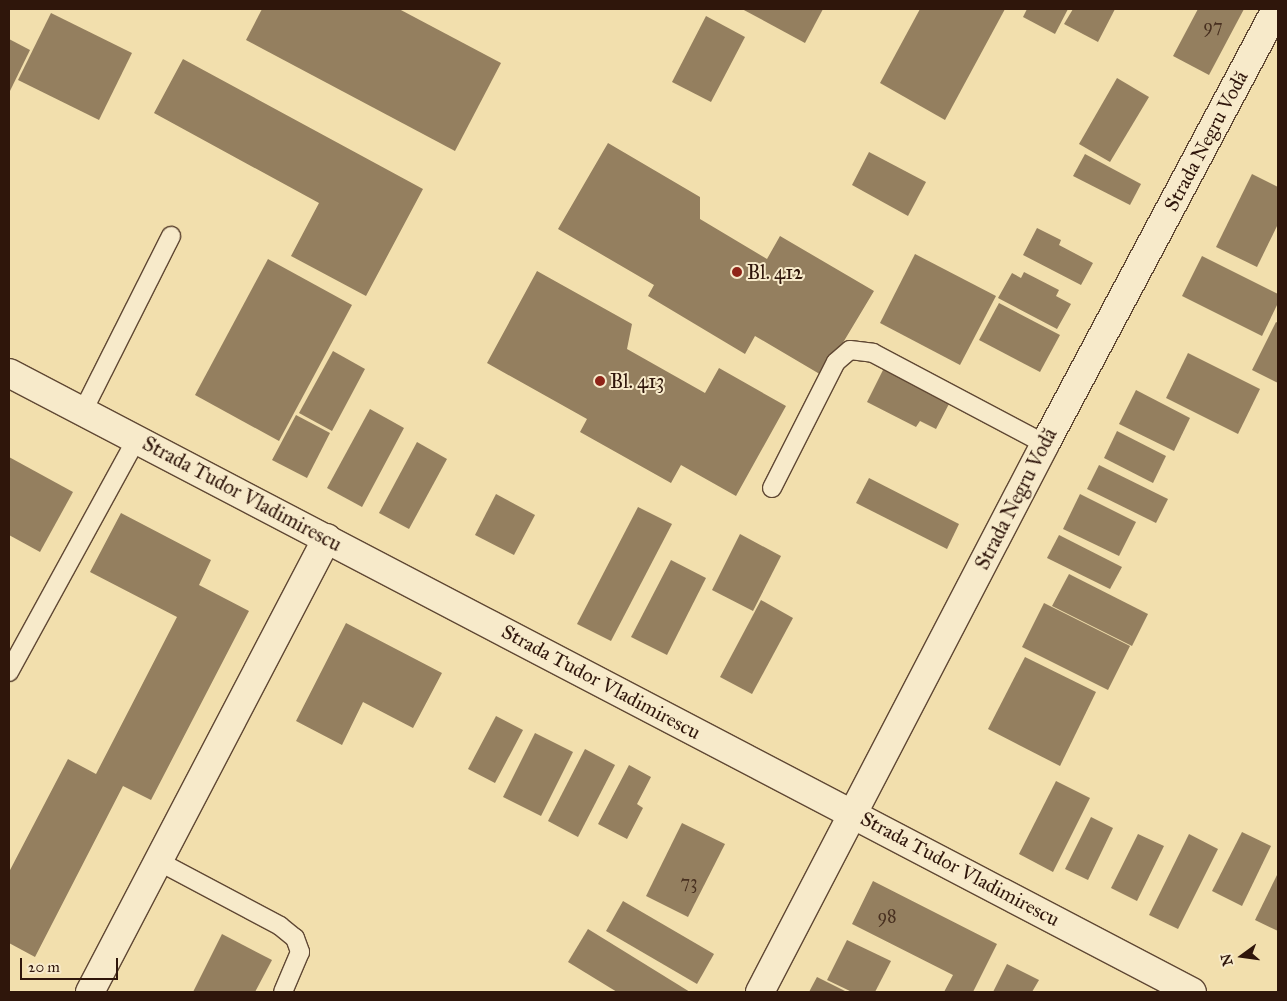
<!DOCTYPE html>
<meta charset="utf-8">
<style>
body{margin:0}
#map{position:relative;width:1287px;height:1001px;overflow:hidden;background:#f2dfad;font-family:"IM FELL Great Primer",serif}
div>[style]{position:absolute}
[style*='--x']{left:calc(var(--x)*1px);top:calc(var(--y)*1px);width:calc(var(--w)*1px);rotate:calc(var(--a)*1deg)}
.building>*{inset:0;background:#947f5f}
.roads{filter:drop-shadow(1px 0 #604834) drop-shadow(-1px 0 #604834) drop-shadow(0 1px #604834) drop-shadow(0 -1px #604834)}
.service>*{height:18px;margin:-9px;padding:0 9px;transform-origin:9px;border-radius:9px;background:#f7eaca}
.minor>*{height:28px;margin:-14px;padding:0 14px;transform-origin:14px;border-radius:14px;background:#f7eaca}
.dots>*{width:14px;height:14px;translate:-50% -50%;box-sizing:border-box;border:2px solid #f7eaca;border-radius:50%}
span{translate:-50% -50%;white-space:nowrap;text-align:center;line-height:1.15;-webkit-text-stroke:4px #f7eaca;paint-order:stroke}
.number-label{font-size:18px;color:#483020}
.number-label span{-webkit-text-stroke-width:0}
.street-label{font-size:20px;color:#2f160b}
.poi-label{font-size:20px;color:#2f160b}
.left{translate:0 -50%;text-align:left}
.frame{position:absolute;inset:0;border:10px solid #2f160b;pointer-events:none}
.north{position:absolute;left:1217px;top:931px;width:50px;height:50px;-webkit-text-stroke:4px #f7eaca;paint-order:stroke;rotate:256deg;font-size:14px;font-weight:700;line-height:20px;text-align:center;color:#2f160b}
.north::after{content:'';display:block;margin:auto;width:18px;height:22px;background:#2f160b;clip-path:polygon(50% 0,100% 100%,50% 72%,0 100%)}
.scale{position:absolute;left:20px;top:958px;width:98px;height:22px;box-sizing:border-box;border:2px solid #2f160b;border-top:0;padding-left:6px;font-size:15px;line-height:18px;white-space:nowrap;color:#2f160b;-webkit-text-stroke:4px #f7eaca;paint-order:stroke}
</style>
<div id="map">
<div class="building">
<div style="clip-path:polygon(262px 9px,399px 9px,501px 63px,455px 151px,246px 40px)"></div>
<div style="clip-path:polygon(742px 9px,823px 9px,805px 43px)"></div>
<div style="clip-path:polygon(920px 9px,1005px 9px,945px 120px,880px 83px)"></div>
<div style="clip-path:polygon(1027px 9px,1068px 9px,1055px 34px,1023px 17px)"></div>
<div style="clip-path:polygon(1073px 9px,1115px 9px,1098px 42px,1064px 24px)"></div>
<div style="clip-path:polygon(1198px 9px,1244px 9px,1209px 75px,1173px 56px)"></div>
<div style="clip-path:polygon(51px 13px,132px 53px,99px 120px,18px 80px)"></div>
<div style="clip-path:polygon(706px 16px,745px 37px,711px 102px,672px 82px)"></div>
<div style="clip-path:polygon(9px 39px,30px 50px,9px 93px)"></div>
<div style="clip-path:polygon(183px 59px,423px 189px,366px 296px,291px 256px,319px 203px,154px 113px)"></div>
<div style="clip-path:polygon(1117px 78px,1149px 97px,1110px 162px,1079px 144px)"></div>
<div style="clip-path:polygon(608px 143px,700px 197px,700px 219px,767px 259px,780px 236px,874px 291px,823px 376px,755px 336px,745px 354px,648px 296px,654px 285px,558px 229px)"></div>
<div style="clip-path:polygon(869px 152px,926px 182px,908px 216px,852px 185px)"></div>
<div style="clip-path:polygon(1085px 154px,1141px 184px,1130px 205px,1073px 176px)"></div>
<div style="clip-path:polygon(1252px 174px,1278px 187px,1278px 224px,1257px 267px,1216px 247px)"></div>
<div style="clip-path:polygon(1037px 228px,1061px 240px,1059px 245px,1093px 263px,1081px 285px,1023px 255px)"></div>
<div style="clip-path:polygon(915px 254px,996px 296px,960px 365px,880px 323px)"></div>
<div style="clip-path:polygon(1202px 256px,1278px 294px,1278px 303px,1262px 336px,1182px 296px)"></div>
<div style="clip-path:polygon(268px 259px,352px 305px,279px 441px,195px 395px)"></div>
<div style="clip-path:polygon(537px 271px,632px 324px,627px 349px,705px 393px,719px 368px,786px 406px,736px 496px,681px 465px,671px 483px,580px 432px,587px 419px,487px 363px)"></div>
<div style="clip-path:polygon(1024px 272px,1059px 290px,1056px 296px,1071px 304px,1057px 329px,998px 298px,1012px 273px,1021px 278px)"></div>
<div style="clip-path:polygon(999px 303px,1060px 335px,1040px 372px,979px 340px)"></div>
<div style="clip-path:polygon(1276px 322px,1278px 323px,1278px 383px,1252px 370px)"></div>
<div style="clip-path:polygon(333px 351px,365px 369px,332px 431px,299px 413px)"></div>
<div style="clip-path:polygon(1188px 353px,1260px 389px,1238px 434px,1166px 398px)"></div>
<div style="clip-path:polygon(885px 366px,951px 400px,936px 429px,920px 421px,916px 427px,867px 402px)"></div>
<div style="clip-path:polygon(1136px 390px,1190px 418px,1174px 451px,1119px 424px)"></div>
<div style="clip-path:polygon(370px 409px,404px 428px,362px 507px,327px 488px)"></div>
<div style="clip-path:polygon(296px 415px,330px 433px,307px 478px,272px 460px)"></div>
<div style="clip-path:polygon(1117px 431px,1166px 456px,1153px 483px,1104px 458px)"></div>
<div style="clip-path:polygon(417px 442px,447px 459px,409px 529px,379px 513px)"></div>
<div style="clip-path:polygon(9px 457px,73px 492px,40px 552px,9px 535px)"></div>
<div style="clip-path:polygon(1099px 465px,1168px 499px,1156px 523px,1087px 489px)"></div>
<div style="clip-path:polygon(869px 478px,959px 524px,947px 549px,856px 503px)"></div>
<div style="clip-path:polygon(496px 494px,535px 515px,514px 555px,475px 535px)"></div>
<div style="clip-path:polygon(1080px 494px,1136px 522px,1119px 556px,1063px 529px)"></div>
<div style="clip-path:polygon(638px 507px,672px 524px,611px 641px,577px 624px)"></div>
<div style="clip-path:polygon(121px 513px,211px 560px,199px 585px,249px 611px,151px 800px,123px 786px,35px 957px,9px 943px,9px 872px,68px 759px,96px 774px,177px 617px,90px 572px)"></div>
<div style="clip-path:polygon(740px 534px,781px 556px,753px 611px,712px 590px)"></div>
<div style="clip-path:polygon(1059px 535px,1122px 567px,1110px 589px,1047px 558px)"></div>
<div style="clip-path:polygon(671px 560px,706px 578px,667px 655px,631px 637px)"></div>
<div style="clip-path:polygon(1069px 574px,1148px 614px,1132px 646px,1052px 606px)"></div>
<div style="clip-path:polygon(761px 600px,793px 618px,752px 694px,720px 677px)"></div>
<div style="clip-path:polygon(1044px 603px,1130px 646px,1108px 690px,1022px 647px)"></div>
<div style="clip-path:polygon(346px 623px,442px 673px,413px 728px,363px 702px,342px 745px,296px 721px)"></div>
<div style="clip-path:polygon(1025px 657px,1096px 692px,1060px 766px,988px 729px)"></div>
<div style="clip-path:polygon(496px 716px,523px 730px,495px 783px,468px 769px)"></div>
<div style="clip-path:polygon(535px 733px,573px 752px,541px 816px,503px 797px)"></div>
<div style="clip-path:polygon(585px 749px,615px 765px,578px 837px,548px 821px)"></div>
<div style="clip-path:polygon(629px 765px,651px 777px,637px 804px,643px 808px,627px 839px,598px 824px)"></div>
<div style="clip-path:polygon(1056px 781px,1090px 798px,1053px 872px,1019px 854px)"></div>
<div style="clip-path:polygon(1091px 817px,1113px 828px,1088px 880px,1065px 869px)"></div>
<div style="clip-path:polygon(682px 823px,725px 844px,688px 917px,646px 896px)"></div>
<div style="clip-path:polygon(1242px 832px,1271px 846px,1242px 906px,1212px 891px)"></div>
<div style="clip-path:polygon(1138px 834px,1164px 846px,1137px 901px,1111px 888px)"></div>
<div style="clip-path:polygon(1189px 834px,1218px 849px,1178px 929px,1149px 915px)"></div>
<div style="clip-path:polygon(1278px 873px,1278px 931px,1255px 920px)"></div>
<div style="clip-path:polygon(873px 881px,997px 944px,973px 992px,944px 992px,953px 975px,852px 924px)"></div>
<div style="clip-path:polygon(623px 901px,714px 954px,697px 984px,606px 931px)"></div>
<div style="clip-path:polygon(588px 929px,690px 992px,617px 992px,568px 962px)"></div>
<div style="clip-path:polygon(222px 934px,272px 960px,255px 992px,193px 992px)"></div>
<div style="clip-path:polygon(847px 940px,891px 961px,875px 992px,852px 992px,827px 980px)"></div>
<div style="clip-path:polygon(1007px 964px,1039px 980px,1032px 992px,993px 992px)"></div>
<div style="clip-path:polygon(817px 977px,847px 992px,809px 992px)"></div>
</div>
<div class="roads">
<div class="service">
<div style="--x:83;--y:411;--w:196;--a:-63.3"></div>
<div style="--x:772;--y:488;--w:141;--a:-63.1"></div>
<div style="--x:836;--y:362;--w:18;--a:-41"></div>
<div style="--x:850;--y:350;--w:23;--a:7"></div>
<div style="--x:873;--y:353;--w:195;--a:27.9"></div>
<div style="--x:9;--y:672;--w:267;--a:-61.3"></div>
<div style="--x:158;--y:861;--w:138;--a:28"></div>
<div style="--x:280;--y:926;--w:19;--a:39"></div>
<div style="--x:295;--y:938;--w:15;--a:70"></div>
<div style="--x:300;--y:952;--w:43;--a:113"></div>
</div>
<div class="minor">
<div style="--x:9;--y:373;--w:1335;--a:27.62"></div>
<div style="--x:90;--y:992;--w:512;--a:-62.43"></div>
<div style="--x:760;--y:992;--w:618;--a:-62.52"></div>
<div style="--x:1045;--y:444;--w:493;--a:-62"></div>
</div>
</div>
<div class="dots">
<div style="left:737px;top:272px;background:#8f2418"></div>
<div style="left:600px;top:381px;background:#8f2418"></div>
</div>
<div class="number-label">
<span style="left:1213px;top:26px">97</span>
<span style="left:689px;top:882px">73</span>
<span style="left:887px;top:916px">98</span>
</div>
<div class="street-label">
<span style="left:1206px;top:141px;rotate:-62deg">Strada Negru Vodă</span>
<span style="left:242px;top:494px;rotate:28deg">Strada Tudor Vladimirescu</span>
<span style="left:1016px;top:499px;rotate:-63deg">Strada Negru Vodă</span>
<span style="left:601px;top:682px;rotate:28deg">Strada Tudor Vladimirescu</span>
<span style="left:960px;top:869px;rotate:28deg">Strada Tudor Vladimirescu</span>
</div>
<div class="poi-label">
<span class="left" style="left:747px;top:272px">Bl. 412</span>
<span class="left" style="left:610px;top:381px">Bl. 413</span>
</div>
<div class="frame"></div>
<div class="north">N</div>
<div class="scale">20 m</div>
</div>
